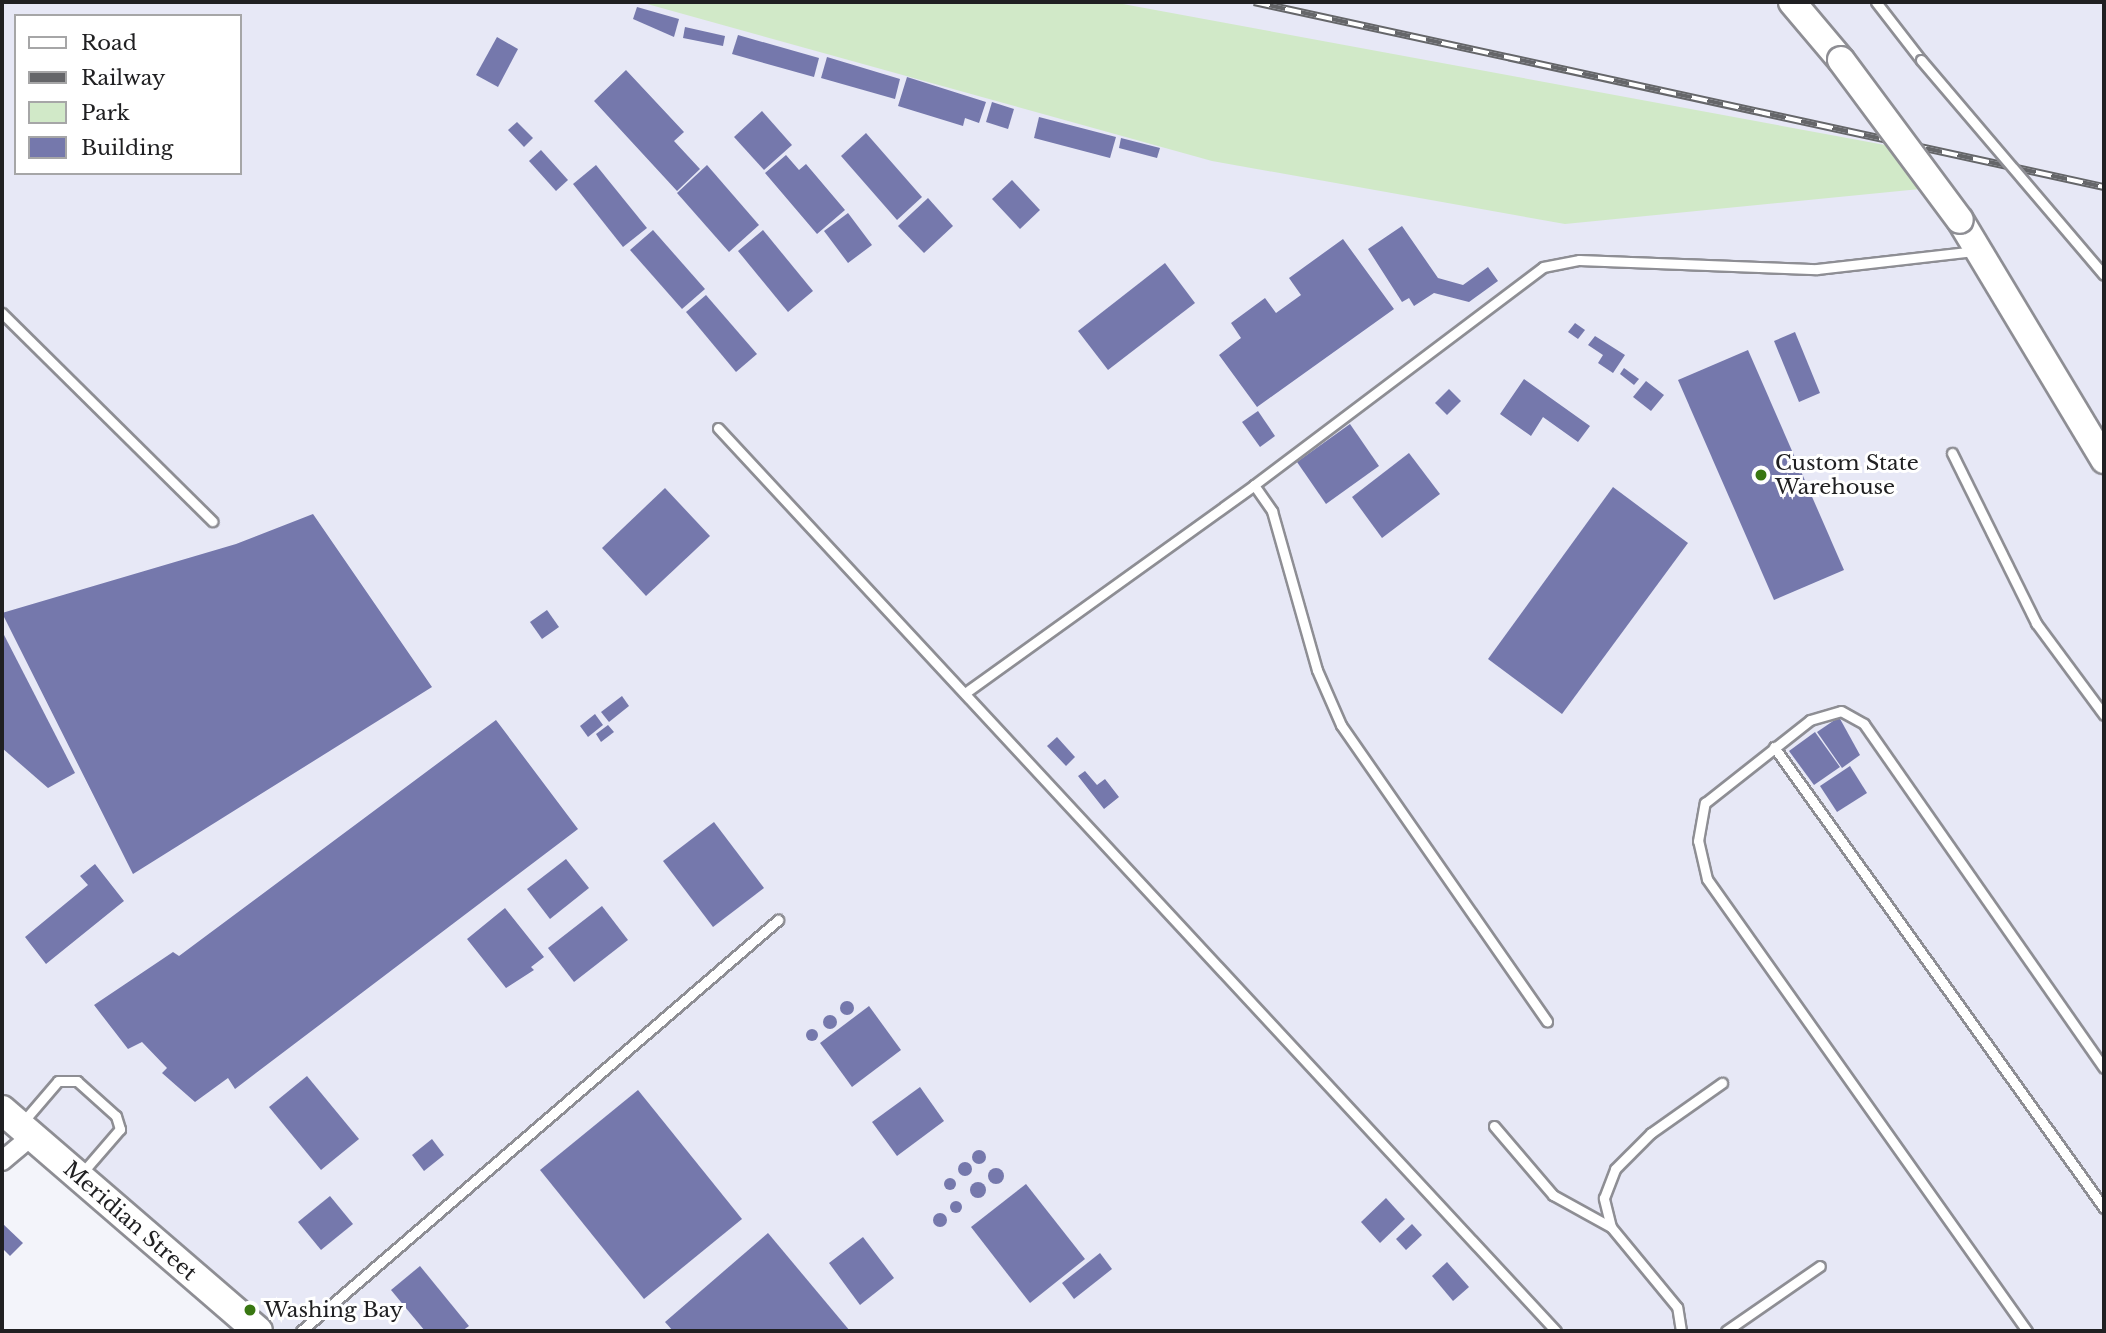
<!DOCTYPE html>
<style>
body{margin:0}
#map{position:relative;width:2106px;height:1333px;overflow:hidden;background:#f3f4fa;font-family:"Libre Baskerville",serif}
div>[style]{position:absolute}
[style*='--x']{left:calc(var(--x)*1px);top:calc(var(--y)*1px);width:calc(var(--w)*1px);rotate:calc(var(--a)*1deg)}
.built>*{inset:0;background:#e7e8f6}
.green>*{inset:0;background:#d1e9c8}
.building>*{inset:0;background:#7578ac}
.round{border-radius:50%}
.roads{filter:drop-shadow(2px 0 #8e8e94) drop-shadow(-2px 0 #8e8e94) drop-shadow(0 2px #8e8e94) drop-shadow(0 -2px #8e8e94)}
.lane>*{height:9px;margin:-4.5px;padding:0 4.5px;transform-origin:4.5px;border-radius:4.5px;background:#fff}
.street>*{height:18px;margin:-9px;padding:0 9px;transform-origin:9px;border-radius:9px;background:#fff}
.secondary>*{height:26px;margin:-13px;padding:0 13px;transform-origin:13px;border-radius:13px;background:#fff}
.primary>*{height:28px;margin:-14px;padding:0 14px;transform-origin:14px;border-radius:14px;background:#fff}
.rail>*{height:8px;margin-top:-4px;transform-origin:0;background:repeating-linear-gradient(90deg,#fff 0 16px,#656669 0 32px);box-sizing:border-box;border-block:2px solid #656669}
.bridges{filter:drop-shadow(2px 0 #8e8e94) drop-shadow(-2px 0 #8e8e94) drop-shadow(0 2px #8e8e94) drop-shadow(0 -2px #8e8e94)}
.lane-bridge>*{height:9px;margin:-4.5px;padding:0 4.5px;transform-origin:4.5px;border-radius:4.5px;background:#fff}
.secondary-bridge>*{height:26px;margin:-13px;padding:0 13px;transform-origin:13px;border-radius:13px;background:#fff}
.dots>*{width:19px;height:19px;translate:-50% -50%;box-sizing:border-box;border:4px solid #fff;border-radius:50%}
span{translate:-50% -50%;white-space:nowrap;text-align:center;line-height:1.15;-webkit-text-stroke:6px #fff;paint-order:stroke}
.poi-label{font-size:21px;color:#202022}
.left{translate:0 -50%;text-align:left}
.street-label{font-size:21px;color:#202022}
.frame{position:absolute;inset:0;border:4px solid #202022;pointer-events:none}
.legend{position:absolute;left:14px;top:14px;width:228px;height:161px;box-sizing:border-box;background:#fff;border:2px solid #a6a6a7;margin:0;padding:9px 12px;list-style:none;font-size:21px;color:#202022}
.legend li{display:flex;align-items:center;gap:14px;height:35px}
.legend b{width:35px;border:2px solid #a6a6a7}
</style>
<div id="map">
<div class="built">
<div style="clip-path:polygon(evenodd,2px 2px,2104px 2px,2104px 1331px,245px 1331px,2px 1114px,2px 2px,16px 16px,240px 16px,240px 173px,16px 173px,16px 16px)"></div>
</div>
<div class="green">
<div style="clip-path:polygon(640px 2px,1112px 2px,1885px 145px,1920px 189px,1565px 224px,1212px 161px)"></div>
</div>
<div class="building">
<div style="clip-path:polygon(637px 7px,679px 19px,674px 37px,633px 19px)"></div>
<div style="clip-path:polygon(685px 27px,725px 36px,723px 46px,683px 38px)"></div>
<div style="clip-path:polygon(738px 35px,819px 58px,814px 77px,732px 54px)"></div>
<div style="clip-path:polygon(497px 37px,518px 49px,498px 87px,476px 75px)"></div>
<div style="clip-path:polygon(827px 57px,900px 79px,895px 99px,821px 78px)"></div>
<div style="clip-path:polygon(626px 70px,684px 132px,674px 141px,700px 169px,677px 191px,594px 101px)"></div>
<div style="clip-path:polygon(907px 77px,986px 102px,979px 123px,965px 118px,963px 126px,898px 106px)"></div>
<div style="clip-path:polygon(992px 102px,1014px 109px,1008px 129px,986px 122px)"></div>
<div style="clip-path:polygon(762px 111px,792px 145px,764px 170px,734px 137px)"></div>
<div style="clip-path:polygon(1039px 117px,1116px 137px,1110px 158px,1034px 138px)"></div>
<div style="clip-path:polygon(517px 122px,533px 138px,524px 147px,508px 130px)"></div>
<div style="clip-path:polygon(866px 133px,922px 197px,897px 220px,841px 156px)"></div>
<div style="clip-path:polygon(1121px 138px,1160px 148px,1157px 158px,1119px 148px)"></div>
<div style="clip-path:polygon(541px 150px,568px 180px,556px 191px,529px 161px)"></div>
<div style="clip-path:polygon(786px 155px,799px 170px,806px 164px,845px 210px,817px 234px,765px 173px)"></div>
<div style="clip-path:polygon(596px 165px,647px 228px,623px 247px,573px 184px)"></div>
<div style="clip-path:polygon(707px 165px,759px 225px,729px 252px,677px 193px)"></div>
<div style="clip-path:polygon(1012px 180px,1040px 210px,1020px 229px,992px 199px)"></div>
<div style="clip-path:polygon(928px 198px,953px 226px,924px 253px,898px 226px)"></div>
<div style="clip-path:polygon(848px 213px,872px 245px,848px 263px,824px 231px)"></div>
<div style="clip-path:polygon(1402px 226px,1438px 278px,1463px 285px,1488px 267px,1498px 281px,1469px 302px,1434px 293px,1414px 306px,1409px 298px,1402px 302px,1368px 249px)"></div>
<div style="clip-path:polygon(653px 230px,705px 289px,682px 309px,630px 250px)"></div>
<div style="clip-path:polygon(763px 230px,813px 291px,788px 312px,738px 251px)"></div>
<div style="clip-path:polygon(1343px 239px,1394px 309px,1257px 407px,1219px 355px,1241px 338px,1231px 323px,1265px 298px,1276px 313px,1301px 295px,1289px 278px)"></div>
<div style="clip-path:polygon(1165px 263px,1195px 303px,1108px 370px,1078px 331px)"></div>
<div style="clip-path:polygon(706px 295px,757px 354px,736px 372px,686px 312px)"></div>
<div style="clip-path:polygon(1575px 323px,1585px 330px,1578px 339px,1568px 332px)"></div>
<div style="clip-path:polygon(1795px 332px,1820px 393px,1799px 402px,1774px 341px)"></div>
<div style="clip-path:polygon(1595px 336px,1625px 355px,1613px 373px,1598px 363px,1603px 355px,1588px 345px)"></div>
<div style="clip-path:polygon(1748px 350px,1844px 570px,1774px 600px,1678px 380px)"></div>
<div style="clip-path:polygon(1624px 368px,1639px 379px,1634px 385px,1620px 374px)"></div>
<div style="clip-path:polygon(1524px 379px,1590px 426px,1578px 442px,1543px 417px,1531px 436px,1500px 414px)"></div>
<div style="clip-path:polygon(1646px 381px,1664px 395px,1651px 411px,1633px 397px)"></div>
<div style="clip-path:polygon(1449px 389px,1461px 401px,1447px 415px,1435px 403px)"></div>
<div style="clip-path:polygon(1258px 411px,1275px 436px,1260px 447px,1242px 422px)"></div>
<div style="clip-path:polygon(1350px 424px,1379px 466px,1326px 504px,1297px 462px)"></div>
<div style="clip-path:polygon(1409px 453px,1440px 494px,1382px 538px,1352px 497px)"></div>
<div style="clip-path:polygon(1613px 487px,1688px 543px,1562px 714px,1488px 659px)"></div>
<div style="clip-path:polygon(665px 488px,710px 536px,646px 596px,602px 548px)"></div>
<div style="clip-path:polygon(313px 514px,432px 687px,133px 874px,2px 613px,236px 544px)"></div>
<div style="clip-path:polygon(547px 610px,559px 627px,542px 639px,530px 622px)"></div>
<div style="clip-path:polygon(2px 631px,75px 773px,48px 788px,2px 748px)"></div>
<div style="clip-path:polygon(622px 696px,629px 706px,609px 722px,601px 712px)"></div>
<div style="clip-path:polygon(595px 714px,603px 725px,588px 737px,580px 726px)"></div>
<div style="clip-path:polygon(1839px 717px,1860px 755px,1842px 768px,1817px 732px)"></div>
<div style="clip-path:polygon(496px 720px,578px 829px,235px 1089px,228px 1078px,195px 1102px,162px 1073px,167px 1068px,142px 1042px,128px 1049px,94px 1005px,173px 952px,179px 956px)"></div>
<div style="clip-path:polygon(608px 725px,614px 732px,601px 742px,596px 734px)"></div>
<div style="clip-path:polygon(1815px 732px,1840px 767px,1814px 785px,1789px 751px)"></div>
<div style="clip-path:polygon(1057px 737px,1075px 757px,1066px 766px,1047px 746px)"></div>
<div style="clip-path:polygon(1850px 766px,1867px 793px,1837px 812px,1820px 786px)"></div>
<div style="clip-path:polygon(1085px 771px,1097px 785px,1105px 779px,1119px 797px,1104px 809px,1078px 776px)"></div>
<div style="clip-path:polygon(714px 822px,764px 888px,713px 927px,663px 861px)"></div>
<div style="clip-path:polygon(566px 859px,589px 888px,550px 919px,527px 889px)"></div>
<div style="clip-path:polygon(95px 864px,124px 901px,46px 964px,25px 937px,88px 885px,80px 876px)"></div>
<div style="clip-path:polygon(602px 906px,628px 940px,574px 982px,548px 948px)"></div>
<div style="clip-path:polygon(505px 908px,544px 957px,531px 967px,534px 970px,506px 988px,467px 939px)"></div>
<div class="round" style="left:840px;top:1001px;width:14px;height:14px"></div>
<div style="clip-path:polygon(869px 1006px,901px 1050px,852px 1087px,820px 1043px)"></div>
<div class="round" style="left:823px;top:1015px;width:14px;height:14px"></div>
<div class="round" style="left:806px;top:1029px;width:12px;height:12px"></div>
<div style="clip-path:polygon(307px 1076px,359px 1139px,321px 1170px,269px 1107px)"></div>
<div style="clip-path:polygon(920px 1087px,944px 1121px,897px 1156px,872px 1122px)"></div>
<div style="clip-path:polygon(638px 1090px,742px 1219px,644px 1299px,540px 1170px)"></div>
<div style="clip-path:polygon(432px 1139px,444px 1155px,424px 1171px,412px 1155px)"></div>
<div class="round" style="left:972px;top:1150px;width:14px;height:14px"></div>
<div class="round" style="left:958px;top:1162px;width:14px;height:14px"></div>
<div class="round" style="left:988px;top:1168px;width:16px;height:16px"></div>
<div class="round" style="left:944px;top:1178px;width:12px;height:12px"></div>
<div class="round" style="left:970px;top:1182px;width:16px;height:16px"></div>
<div style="clip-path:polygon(1026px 1184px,1085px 1259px,1030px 1303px,971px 1227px)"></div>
<div style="clip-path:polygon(330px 1196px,353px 1224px,321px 1250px,298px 1222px)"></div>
<div style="clip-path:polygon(1386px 1198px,1405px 1219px,1380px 1243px,1361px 1222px)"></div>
<div class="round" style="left:950px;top:1201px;width:12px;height:12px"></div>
<div class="round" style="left:933px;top:1213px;width:14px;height:14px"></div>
<div style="clip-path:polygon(2px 1223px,23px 1243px,10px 1256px,2px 1248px)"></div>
<div style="clip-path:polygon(1412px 1224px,1422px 1235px,1406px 1250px,1396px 1239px)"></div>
<div style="clip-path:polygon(768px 1233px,850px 1331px,673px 1331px,665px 1322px)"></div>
<div style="clip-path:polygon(863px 1237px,894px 1278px,860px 1305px,829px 1263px)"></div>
<div style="clip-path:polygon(1100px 1253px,1112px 1269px,1074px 1299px,1062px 1283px)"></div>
<div style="clip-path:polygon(1447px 1262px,1469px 1287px,1453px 1301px,1432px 1276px)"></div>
<div style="clip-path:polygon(420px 1266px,469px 1326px,462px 1331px,425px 1331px,391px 1290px)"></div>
</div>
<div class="roads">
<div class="lane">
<div style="--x:1876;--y:2;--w:73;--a:52.2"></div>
<div style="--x:2;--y:313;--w:296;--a:44.7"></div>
<div style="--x:718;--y:428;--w:1232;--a:47.14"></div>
<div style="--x:1952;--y:453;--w:190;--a:63.7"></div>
<div style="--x:2036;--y:623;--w:114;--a:53.5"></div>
<div style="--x:1254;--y:485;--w:32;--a:55"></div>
<div style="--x:1272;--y:511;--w:165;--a:74.2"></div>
<div style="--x:1317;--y:670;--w:60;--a:66.4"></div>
<div style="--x:1341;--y:725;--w:361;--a:55.2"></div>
<div style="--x:965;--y:693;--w:356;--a:-35.7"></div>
<div style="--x:1254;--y:485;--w:362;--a:-37"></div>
<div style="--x:1543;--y:267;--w:37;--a:-11"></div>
<div style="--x:1579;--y:260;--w:238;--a:2.2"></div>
<div style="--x:1817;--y:269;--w:158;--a:-6.5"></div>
<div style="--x:1774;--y:747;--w:567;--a:54.4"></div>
<div style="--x:22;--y:1123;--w:55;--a:-49.4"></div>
<div style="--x:58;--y:1081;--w:19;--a:0"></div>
<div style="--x:77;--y:1081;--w:52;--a:41.9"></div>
<div style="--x:116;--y:1116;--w:14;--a:73"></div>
<div style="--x:120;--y:1129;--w:58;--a:130.8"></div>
<div style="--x:1494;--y:1126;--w:91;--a:49.5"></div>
<div style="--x:1553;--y:1195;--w:66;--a:28.9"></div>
<div style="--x:301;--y:1331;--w:630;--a:-40.75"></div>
<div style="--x:1681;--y:1331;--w:24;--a:-99"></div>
<div style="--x:1677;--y:1307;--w:104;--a:-129.5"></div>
<div style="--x:1611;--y:1227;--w:30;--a:-104"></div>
<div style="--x:1604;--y:1198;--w:31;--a:-69"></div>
<div style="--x:1615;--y:1169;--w:51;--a:-45"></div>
<div style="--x:1651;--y:1133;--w:87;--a:-35.2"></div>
<div style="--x:1726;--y:1331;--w:114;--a:-34.7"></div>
<div style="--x:2027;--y:1331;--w:554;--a:-125.3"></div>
<div style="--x:1707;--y:879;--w:39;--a:-103"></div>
<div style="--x:1698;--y:841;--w:39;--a:-80"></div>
<div style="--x:1705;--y:803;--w:134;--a:-38.3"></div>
<div style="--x:1810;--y:720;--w:32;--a:-16"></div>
<div style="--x:1841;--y:711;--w:26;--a:29"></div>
<div style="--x:1864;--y:724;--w:419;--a:55.1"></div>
</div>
<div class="street">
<div style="--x:2;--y:1161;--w:38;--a:-40"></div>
</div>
<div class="secondary">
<div style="--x:1792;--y:2;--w:76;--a:49.8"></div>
<div style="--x:1960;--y:220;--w:280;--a:59"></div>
</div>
<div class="primary">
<div style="--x:2;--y:1110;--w:338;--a:40.8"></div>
</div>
</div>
<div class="rail">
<div style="--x:1254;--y:2;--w:870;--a:12.28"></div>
</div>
<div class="bridges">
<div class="lane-bridge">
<div style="--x:1921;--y:60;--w:282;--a:49.6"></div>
</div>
<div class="secondary-bridge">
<div style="--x:1841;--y:60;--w:199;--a:53.4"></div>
</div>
</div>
<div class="dots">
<div style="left:1761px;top:475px;background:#397712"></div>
<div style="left:250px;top:1310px;background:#397712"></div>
</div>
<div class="poi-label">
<span class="left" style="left:1775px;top:475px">Custom State<br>Warehouse</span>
<span class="left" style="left:264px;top:1310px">Washing Bay</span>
</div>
<div class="street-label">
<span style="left:130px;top:1221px;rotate:41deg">Meridian Street</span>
</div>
<div class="frame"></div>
<ul class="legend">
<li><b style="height:9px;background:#fff"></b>Road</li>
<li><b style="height:9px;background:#656669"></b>Railway</li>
<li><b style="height:19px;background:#d1e9c8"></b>Park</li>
<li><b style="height:19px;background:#7578ac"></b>Building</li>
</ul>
</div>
